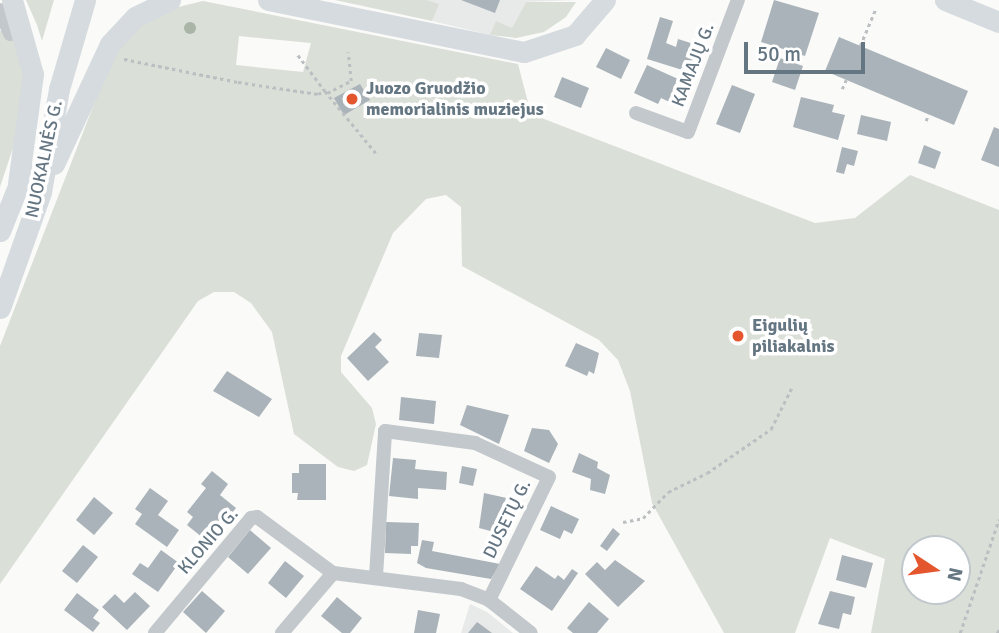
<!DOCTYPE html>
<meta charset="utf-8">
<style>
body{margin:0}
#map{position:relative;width:999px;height:633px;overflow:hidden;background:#fafaf8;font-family:Signika,sans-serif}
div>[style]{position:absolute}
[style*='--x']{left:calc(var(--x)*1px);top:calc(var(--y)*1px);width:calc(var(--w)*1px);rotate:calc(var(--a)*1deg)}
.built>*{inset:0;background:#e8e9e9}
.green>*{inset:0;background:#dadfd7}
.building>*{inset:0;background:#aab3b9}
.path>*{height:2.5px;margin-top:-1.25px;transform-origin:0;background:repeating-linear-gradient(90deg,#bbbfc2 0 3.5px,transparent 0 7px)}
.minor>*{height:14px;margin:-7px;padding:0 7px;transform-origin:7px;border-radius:7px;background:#c3c8cc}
.primary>*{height:21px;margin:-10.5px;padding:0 10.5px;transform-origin:10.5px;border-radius:10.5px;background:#d6dbdf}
.trees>*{width:12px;height:12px;margin:-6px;border-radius:50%;background:#aab4a7}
.dots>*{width:19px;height:19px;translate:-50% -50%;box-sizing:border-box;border:4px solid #fff;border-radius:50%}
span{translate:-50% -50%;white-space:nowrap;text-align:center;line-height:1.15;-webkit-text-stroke:7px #fff;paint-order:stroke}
.street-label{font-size:18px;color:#657683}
.poi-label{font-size:18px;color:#657683;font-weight:700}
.left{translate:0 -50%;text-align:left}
.north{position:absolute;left:901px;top:535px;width:70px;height:70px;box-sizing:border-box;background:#fff;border:2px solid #c1c8cd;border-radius:50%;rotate:103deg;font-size:19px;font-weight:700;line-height:28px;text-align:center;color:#657683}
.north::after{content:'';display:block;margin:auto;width:24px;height:32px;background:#e4572e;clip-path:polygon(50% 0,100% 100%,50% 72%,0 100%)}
.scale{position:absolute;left:744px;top:42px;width:121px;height:32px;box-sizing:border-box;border:4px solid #657683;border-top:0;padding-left:9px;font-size:21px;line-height:24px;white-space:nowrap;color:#657683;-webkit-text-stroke:5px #fff;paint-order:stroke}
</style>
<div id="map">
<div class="built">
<div style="clip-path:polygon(427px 0,577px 0,526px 2px,512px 28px,490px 35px,432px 21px,438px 4px)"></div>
<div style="clip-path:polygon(470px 604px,487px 612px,513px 633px,461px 633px)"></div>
</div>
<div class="green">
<div style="clip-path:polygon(26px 0,54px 0,42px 41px,37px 25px)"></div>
<div style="clip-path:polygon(335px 0,427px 0,439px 4px,432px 21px)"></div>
<div style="clip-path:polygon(evenodd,203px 1px,518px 64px,531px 114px,815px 223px,855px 218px,910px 175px,999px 210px,999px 633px,871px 633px,885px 559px,830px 538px,795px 633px,724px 633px,652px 503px,630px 391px,618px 360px,599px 340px,462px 266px,461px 207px,446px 195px,426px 199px,393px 233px,341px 356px,341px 372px,372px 408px,376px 424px,367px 465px,354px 471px,338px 467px,294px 434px,272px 332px,251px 303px,234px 292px,214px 292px,198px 301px,0 584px,0 346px,117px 45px,153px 13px,203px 1px,239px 36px,311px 43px,303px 72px,236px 65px,239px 36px,203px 1px,915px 549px,957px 549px,957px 591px,915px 591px,915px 549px)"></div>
<div style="clip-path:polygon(526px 2px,576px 2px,566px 17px,544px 32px,516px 38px,490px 35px,496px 21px,512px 28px)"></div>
<div style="clip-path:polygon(16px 21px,26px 76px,18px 133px,0 187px,0 31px)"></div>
</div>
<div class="building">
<div style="clip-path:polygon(461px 0,500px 0,495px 13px)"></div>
<div style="clip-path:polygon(774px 0,819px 13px,805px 56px,761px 42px)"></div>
<div style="clip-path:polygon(660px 17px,673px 21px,666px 43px,676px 47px,678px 39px,697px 45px,689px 72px,647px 59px)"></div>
<div style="clip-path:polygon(839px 37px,968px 91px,954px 125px,825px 71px)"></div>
<div style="clip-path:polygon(606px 48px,630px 60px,621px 79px,596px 67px)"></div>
<div style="clip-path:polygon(780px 58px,803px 66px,795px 90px,772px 82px)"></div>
<div style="clip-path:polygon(647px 65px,687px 83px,676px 105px,661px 98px,658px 104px,634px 93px)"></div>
<div style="clip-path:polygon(562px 77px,589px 88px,581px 108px,554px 97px)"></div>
<div style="clip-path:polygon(360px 84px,370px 100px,344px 115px,334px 98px)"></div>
<div style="clip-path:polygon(732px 85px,755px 94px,740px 133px,716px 124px)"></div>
<div style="clip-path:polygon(801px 97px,834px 105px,832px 112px,845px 115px,838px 140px,793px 127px)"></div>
<div style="clip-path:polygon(861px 115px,891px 122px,887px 141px,857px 134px)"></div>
<div style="clip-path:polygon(994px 127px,999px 129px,999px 167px,981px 160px)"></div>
<div style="clip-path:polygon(924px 145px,941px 152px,935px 169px,918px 163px)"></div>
<div style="clip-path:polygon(842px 147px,858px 151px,854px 166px,847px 164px,844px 174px,836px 172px)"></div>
<div style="clip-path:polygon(374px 332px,382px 340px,375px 347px,389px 362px,368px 381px,347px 358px)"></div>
<div style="clip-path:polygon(419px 333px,442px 335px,439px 358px,416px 356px)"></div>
<div style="clip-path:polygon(576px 343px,599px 353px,594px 374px,589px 371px,587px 376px,565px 366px)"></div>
<div style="clip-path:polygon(227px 371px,272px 399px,259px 417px,213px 391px)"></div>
<div style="clip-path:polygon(401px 397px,436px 401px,434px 424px,399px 420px)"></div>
<div style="clip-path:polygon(467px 405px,509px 415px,499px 444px,460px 425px)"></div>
<div style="clip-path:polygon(532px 428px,549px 430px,558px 444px,549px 463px,524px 451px)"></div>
<div style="clip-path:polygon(579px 453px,598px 462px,597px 468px,610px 475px,605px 494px,590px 490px,591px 479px,572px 472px)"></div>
<div style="clip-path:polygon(393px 458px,416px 460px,415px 469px,447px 472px,446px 490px,418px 488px,418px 499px,389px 496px)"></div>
<div style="clip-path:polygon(299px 464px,326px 464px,326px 500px,297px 500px,298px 493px,292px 493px,292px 473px,299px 473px)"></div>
<div style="clip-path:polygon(462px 466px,477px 469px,473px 486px,459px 483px)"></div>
<div style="clip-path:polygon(212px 471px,228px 484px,220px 495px,236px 508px,208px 542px,187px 525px,193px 517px,187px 512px,206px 488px,201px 484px)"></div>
<div style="clip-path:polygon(150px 488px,168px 501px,158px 515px,179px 530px,167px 547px,135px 524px,142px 514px,135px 509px)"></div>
<div style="clip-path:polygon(484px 493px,511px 499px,498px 533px,479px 528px)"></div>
<div style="clip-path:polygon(94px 497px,113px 513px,94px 535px,76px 520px)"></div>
<div style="clip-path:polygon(551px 506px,579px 519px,572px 534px,564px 530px,560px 539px,540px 530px)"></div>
<div style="clip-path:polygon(386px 522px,419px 523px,418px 546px,411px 546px,411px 554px,385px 553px)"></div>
<div style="clip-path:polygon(613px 528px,620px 534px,607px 551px,600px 546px)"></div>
<div style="clip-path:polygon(250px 530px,271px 548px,248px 574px,228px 557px)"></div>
<div style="clip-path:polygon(422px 540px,434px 542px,432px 551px,500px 564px,491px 579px,426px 568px,417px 563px)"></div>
<div style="clip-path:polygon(83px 545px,98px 557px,77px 583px,62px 571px)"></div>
<div style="clip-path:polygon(161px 550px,179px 563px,158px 592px,132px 574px,140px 563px,148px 568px)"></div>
<div style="clip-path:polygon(842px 555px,873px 563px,866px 588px,836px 580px)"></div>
<div style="clip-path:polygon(615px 560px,645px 581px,618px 607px,585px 574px,597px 562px,605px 570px)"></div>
<div style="clip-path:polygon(285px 561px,304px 576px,286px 598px,268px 583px)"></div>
<div style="clip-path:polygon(536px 566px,555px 579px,558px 575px,564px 580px,572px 569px,578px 573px,552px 611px,520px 589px)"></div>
<div style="clip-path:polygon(202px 591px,225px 611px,206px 633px,183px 612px)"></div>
<div style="clip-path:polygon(830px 591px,855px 597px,851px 615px,843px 613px,839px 629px,818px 624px)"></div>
<div style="clip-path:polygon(135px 592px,150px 606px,127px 630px,102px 607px,115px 594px,124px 603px)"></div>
<div style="clip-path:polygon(77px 593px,99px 610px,93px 618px,100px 623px,93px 632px,64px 610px)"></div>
<div style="clip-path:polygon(337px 597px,362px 618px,350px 633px,342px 633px,321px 616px)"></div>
<div style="clip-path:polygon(589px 602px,609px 619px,597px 633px,573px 633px,567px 628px)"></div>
<div style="clip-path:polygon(418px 610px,440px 614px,436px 633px,414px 633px)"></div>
<div style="clip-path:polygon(477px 622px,492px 633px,468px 633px)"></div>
</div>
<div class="path">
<div style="--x:860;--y:46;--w:41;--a:-67.2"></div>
<div style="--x:298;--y:55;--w:45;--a:53.1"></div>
<div style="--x:124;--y:59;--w:116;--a:11.4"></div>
<div style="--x:238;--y:82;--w:81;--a:8.5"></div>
<div style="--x:318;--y:94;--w:8;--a:-23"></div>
<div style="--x:325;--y:91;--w:80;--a:50.6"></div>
<div style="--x:842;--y:89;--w:10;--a:-66"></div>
<div style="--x:327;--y:93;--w:27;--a:-27"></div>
<div style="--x:351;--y:81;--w:29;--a:-96"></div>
<div style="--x:926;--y:121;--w:7;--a:-74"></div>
<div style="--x:623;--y:522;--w:20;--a:-11"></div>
<div style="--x:643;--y:518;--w:36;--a:-46"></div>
<div style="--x:668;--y:492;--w:43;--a:-26"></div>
<div style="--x:707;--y:473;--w:78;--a:-34.5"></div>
<div style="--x:771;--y:429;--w:47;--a:-63.4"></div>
<div style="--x:960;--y:633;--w:120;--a:-71.1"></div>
<div style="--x:997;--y:633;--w:4;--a:-56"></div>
</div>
<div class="minor">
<div style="--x:0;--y:10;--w:26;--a:67"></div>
<div style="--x:636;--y:113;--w:55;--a:20.1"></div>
<div style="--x:688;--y:132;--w:141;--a:-69.3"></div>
<div style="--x:376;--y:576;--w:145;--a:-86.4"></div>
<div style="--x:385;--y:431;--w:91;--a:7.6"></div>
<div style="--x:475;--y:443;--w:81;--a:24.7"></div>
<div style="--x:549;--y:477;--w:137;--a:116"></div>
<div style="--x:155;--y:633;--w:150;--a:-50.1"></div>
<div style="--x:251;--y:518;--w:6;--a:-9"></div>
<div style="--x:257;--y:517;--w:94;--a:36.4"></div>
<div style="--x:333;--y:573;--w:129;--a:7.1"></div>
<div style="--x:461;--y:589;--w:30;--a:21"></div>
<div style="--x:489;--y:600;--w:53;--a:38.2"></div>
<div style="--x:282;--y:633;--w:79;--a:-49.6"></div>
</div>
<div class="primary">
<div style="--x:12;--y:0;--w:77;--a:74.2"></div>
<div style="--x:33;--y:74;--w:111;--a:97.8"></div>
<div style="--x:268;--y:0;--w:261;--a:11.5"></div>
<div style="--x:524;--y:52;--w:54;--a:-18.4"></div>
<div style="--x:575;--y:35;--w:46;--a:-49.4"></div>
<div style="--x:945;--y:0;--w:58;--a:22.2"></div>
<div style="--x:54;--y:164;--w:132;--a:-65"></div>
<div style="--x:110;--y:44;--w:37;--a:-47"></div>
<div style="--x:135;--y:17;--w:39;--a:-26"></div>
<div style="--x:0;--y:231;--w:65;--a:-68.2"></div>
<div style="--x:0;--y:308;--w:123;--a:-70.5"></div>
<div style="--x:41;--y:192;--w:105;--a:-80.1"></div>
<div style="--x:59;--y:89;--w:93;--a:-73.7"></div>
</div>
<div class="trees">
<div style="left:190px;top:28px"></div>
</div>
<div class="dots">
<div style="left:352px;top:99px;background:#e4572e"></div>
<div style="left:738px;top:336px;background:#e4572e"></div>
</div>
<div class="street-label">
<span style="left:693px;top:65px;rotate:-69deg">KAMAJŲ G.</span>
<span style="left:44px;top:159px;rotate:-78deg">NUOKALNĖS G.</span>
<span style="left:507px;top:519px;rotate:-64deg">DUSETŲ G.</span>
<span style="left:208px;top:541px;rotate:-49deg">KLONIO G.</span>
</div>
<div class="poi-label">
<span class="left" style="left:366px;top:99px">Juozo Gruodžio<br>memorialinis muziejus</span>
<span class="left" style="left:752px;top:336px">Eigulių<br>piliakalnis</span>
</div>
<div class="north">N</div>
<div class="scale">50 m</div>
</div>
